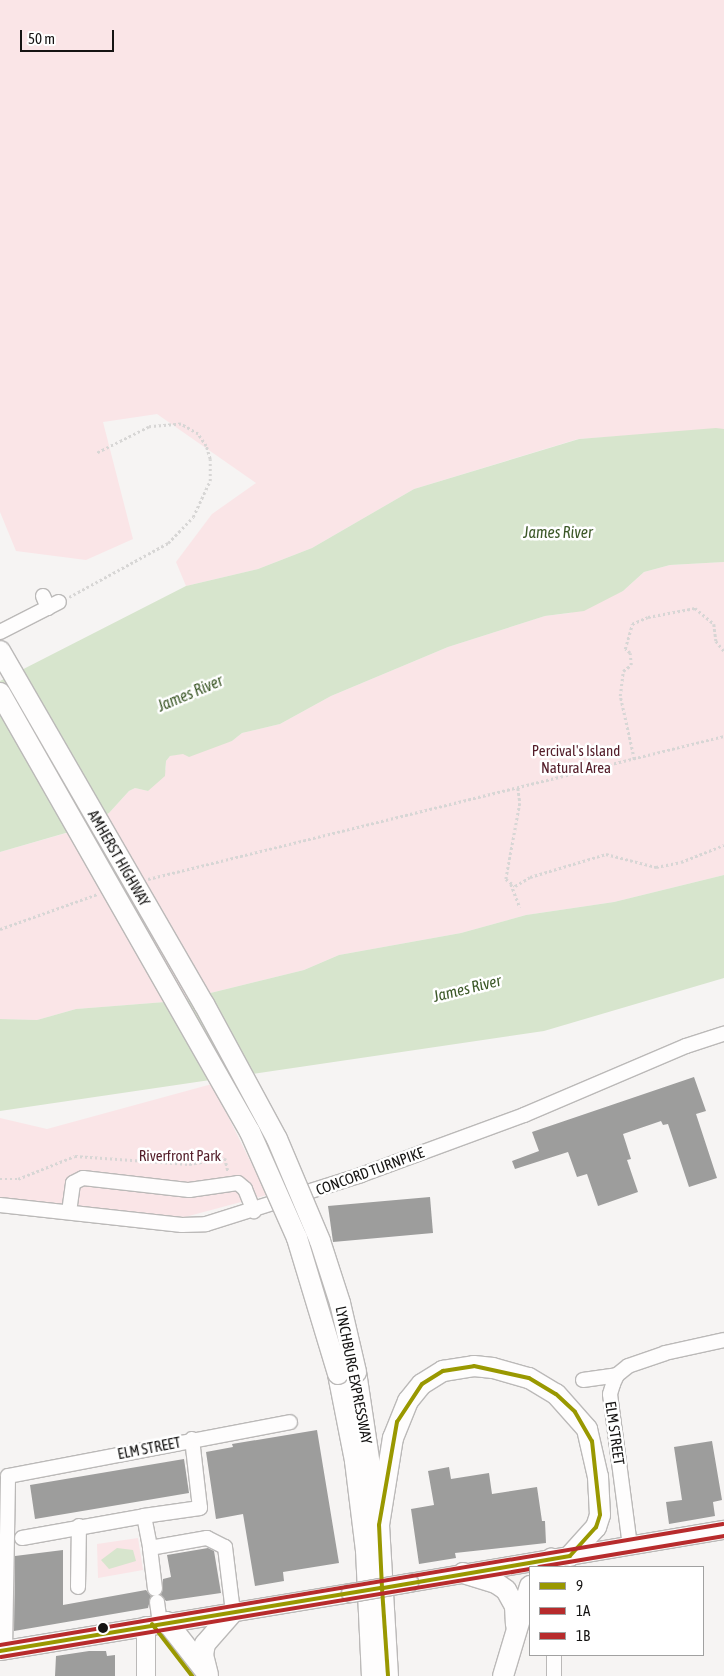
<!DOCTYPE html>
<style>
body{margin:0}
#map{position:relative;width:724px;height:1676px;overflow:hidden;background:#f6f4f3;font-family:"Asap Condensed",sans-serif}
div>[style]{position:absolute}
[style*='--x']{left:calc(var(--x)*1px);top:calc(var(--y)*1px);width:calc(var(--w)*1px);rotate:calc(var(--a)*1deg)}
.green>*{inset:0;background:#fae5e7}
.water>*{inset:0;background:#d7e5cd}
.building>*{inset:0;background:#9d9d9c}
.path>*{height:2.5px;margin-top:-1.25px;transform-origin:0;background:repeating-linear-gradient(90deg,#d7d6d5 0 2.5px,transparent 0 5px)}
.roads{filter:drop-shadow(1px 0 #bbb9b8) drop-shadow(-1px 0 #bbb9b8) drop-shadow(0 1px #bbb9b8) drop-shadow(0 -1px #bbb9b8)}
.minor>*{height:14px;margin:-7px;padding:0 7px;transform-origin:7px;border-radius:7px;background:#fefdfd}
.major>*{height:18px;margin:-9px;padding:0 9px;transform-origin:9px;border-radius:9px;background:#fefdfd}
.highway>*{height:20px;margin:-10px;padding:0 10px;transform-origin:10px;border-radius:10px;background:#fefdfd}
.bridges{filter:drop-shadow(1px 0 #bbb9b8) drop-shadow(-1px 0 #bbb9b8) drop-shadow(0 1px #bbb9b8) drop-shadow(0 -1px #bbb9b8)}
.major-bridge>*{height:18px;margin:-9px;padding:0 9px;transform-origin:9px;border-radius:9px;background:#fefdfd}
.highway-bridge>*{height:20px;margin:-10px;padding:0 10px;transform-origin:10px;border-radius:10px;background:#fefdfd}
.bus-1>*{height:4px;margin:-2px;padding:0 2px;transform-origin:2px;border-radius:2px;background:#999800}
.bus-2>*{height:4px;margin:-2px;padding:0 2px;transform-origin:2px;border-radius:2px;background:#b72b2c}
.bus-3>*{height:4px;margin:-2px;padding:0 2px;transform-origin:2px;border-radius:2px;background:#b72b2c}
.dots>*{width:14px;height:14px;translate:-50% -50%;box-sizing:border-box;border:2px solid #fff;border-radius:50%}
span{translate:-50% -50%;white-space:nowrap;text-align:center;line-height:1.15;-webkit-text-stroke:5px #fff;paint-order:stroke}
.park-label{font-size:15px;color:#531d29}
.street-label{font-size:15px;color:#151413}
.water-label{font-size:16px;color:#3c5828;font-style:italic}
.legend{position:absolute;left:529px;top:1566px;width:175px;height:90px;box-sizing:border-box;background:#fff;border:1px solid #a1a1a1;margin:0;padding:6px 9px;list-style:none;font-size:15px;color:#151413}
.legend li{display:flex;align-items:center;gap:10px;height:25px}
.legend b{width:25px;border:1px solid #a1a1a1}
.scale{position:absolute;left:20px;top:30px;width:94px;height:22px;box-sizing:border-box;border:2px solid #151413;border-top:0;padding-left:6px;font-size:15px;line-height:18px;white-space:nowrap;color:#151413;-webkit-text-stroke:4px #fff;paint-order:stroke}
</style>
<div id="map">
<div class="green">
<div style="clip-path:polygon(0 0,724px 0,724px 429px,578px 439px,414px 489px,312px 548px,258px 569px,186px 586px,176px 562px,212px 514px,256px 483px,157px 414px,103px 422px,133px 539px,86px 560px,16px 551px,0 512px)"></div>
<div style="clip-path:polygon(724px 562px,724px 875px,614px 902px,526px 915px,461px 933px,339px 955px,304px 970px,178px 1001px,76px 1009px,37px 1020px,0 1019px,0 852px,70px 832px,109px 813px,129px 791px,135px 788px,148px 791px,166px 769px,166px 761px,170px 756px,232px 741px,242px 733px,280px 724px,331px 696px,448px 647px,545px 616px,570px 613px,623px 591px,644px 572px,670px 565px)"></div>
<div style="clip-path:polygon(212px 1084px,267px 1195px,185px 1217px,0 1201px,0 1118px,47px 1129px)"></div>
<div style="clip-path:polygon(138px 1538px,143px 1570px,98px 1578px,97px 1544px)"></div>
</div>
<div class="water">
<div style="clip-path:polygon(716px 428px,724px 429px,724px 562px,670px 565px,644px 572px,623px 591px,584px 611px,545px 616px,448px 647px,331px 696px,280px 724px,242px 733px,232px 741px,189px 757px,183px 754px,170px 756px,166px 761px,165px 776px,148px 791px,135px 788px,129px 791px,109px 813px,76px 830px,0 852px,0 681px,186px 586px,258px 569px,312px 548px,414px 489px,579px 439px)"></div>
<div style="clip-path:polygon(724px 875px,724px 978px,544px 1031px,0 1111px,0 1019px,37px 1020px,76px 1009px,178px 1001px,304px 970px,339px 955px,461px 933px,526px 915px,614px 902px)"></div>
<div style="clip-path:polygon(117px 1548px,133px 1550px,136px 1561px,109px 1569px,101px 1560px)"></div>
</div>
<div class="building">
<div style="clip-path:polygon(694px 1077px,706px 1111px,696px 1114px,717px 1178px,689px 1187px,668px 1124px,663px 1125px,661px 1121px,623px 1134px,631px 1159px,627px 1160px,638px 1192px,598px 1206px,587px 1174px,577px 1177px,568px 1152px,515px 1169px,512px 1161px,539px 1151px,532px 1132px)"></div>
<div style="clip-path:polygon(430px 1197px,433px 1233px,333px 1242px,328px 1206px)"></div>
<div style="clip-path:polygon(317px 1430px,339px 1563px,283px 1572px,284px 1581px,255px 1586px,243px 1514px,216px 1519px,206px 1452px,233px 1447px,232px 1444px)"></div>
<div style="clip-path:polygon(712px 1441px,722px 1500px,713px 1502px,715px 1516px,669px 1524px,666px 1502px,682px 1500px,674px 1447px)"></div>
<div style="clip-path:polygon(184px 1459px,189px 1493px,35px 1519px,30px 1485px)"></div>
<div style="clip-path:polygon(449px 1467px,451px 1479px,489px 1473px,492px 1494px,537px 1487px,542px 1521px,545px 1521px,546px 1543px,455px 1553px,456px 1558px,419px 1564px,411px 1509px,434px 1505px,428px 1471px)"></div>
<div style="clip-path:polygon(208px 1548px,214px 1551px,221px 1593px,166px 1601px,161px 1595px,163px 1579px,171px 1577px,167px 1555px)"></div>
<div style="clip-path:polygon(63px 1550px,63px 1605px,146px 1590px,151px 1596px,148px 1608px,14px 1631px,15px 1556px)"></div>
<div style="clip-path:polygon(89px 1651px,106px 1651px,107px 1656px,115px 1655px,115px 1676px,55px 1676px,56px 1656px)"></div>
</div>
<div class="path">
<div style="--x:69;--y:597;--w:113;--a:-28.6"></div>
<div style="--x:168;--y:543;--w:36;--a:-46"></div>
<div style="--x:193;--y:517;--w:40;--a:-65"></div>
<div style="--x:210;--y:481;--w:22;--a:-90"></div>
<div style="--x:210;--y:459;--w:14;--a:-107"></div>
<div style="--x:206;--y:446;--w:14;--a:-124"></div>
<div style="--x:198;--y:434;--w:20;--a:-150"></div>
<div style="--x:181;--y:424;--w:32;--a:175"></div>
<div style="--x:149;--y:427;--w:58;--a:153.4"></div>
<div style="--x:634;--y:759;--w:65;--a:-102.5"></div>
<div style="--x:620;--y:696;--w:25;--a:-83"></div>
<div style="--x:623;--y:671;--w:10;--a:-37"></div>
<div style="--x:631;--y:665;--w:12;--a:-95"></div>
<div style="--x:630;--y:653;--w:6;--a:-141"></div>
<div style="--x:625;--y:649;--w:26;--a:-74"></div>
<div style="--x:632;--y:624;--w:17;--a:-24"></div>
<div style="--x:648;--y:617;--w:48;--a:-10.8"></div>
<div style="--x:695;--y:608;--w:25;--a:40"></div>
<div style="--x:714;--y:624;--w:17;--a:83"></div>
<div style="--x:716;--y:641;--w:13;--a:51"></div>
<div style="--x:518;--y:788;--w:15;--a:82"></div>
<div style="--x:520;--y:803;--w:77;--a:100.4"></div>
<div style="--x:506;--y:879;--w:11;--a:38"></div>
<div style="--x:515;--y:886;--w:17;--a:-31"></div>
<div style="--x:530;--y:877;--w:79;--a:-16.8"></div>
<div style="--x:606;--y:854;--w:52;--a:14.6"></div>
<div style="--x:656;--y:867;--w:25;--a:-11"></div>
<div style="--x:681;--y:862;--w:46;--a:-21.6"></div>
<div style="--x:148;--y:879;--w:593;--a:-13.94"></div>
<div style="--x:511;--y:884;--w:25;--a:69"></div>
<div style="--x:0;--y:929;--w:104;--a:-19.7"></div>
<div style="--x:0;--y:1179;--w:18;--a:0"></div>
<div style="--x:18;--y:1179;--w:61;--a:-22"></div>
<div style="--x:75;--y:1156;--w:114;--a:4"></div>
<div style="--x:189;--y:1164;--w:36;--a:-9"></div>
<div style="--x:225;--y:1158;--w:13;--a:77"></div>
</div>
<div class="roads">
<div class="minor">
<div style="--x:43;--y:596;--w:13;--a:67"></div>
<div style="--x:0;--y:632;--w:66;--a:-27"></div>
<div style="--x:0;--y:1205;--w:183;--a:6.3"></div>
<div style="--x:182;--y:1225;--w:24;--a:-2"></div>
<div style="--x:206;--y:1224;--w:163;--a:-17.5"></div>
<div style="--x:361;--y:1175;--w:174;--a:-20.2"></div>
<div style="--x:524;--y:1115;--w:176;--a:-23.1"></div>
<div style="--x:686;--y:1046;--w:40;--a:-18"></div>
<div style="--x:69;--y:1212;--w:29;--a:-82"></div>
<div style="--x:73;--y:1183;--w:11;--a:-27"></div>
<div style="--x:83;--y:1178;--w:107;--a:6.5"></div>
<div style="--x:189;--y:1190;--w:49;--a:-8.1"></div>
<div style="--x:238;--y:1183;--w:9;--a:41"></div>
<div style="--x:245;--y:1189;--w:24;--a:68"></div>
<div style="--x:583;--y:1380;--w:34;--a:-8"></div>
<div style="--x:192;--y:1439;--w:69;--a:83.4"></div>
<div style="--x:200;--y:1508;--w:57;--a:171.9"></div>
<div style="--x:144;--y:1516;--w:33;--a:79"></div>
<div style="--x:150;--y:1548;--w:58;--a:-10"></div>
<div style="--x:207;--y:1538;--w:20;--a:27"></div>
<div style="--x:225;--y:1547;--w:65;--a:83"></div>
<div style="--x:22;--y:1538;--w:124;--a:-10.2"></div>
<div style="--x:630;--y:1546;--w:153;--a:-97.5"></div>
<div style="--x:610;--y:1394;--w:10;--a:-73"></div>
<div style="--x:613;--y:1384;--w:10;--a:-66"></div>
<div style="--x:617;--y:1375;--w:14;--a:-39"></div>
<div style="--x:628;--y:1366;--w:39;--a:-19"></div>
<div style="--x:665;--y:1353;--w:60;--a:-12.4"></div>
<div style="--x:150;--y:1548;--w:41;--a:83"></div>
<div style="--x:78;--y:1587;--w:61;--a:-89.1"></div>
<div style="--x:157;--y:1602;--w:21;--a:82"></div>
<div style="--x:5;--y:1650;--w:174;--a:-89"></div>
<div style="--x:8;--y:1476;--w:287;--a:-10.8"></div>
<div style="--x:554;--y:1676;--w:21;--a:-90"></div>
</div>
<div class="major">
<div style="--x:409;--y:1583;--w:319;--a:-9.6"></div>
<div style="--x:0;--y:1651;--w:356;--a:-9.4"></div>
<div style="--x:146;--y:1676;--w:50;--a:-90"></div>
</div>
<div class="highway">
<div style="--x:356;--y:1372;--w:155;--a:81.5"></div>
<div style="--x:379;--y:1525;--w:151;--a:86.6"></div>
<div style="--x:338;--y:1374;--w:89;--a:78.9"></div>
<div style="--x:355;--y:1461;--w:90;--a:83"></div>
<div style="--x:366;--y:1550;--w:126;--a:87.3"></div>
<div style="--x:379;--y:1525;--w:88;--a:-80.9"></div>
<div style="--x:393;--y:1438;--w:40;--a:-68"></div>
<div style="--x:408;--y:1401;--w:22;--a:-51"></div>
<div style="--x:422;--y:1384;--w:25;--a:-32"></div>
<div style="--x:443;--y:1371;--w:31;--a:-9"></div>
<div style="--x:474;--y:1366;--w:19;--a:6"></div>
<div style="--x:493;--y:1368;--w:37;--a:16"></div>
<div style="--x:529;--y:1378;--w:31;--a:31"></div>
<div style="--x:556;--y:1394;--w:47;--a:48.5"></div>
<div style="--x:587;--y:1429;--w:49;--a:77.1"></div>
<div style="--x:598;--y:1477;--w:38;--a:87"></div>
<div style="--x:600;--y:1515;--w:13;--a:108"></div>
<div style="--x:596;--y:1527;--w:39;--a:132"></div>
<div style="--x:548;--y:1567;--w:9;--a:-69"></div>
<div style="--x:463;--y:1573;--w:34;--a:17"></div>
<div style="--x:496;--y:1583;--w:12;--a:35"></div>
<div style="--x:506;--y:1590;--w:18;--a:61"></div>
<div style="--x:515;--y:1606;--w:19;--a:87"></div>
<div style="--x:167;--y:1622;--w:63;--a:52"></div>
<div style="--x:208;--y:1675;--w:21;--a:-104"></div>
<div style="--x:203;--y:1655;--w:11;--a:-80"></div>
<div style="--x:205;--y:1644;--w:43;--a:-48.8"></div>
<div style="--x:503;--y:1676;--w:94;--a:-73.3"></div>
</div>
</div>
<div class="bridges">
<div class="major-bridge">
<div style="--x:351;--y:1593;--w:59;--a:-9.8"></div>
</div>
<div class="highway-bridge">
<div style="--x:0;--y:651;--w:408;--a:60"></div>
<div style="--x:204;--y:1004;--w:153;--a:61.6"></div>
<div style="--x:277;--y:1139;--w:111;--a:67.1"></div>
<div style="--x:320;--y:1241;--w:65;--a:72.1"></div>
<div style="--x:340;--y:1303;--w:71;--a:76.9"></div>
<div style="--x:0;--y:693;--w:505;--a:60.34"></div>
<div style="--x:250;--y:1132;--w:116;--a:66.1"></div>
<div style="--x:297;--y:1238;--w:142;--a:73.2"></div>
</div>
</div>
<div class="bus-1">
<div style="--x:474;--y:1366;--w:56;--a:12.3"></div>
<div style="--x:529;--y:1378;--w:31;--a:31"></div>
<div style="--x:556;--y:1394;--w:26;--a:43"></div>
<div style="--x:575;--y:1412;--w:34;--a:60"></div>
<div style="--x:592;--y:1441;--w:74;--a:83.8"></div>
<div style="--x:600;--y:1515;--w:13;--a:108"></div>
<div style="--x:596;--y:1527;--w:39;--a:132"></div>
<div style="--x:570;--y:1556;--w:191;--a:170.3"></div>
<div style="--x:382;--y:1588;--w:63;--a:-92.7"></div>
<div style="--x:379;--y:1525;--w:105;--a:-80.1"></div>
<div style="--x:397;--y:1422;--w:45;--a:-56.7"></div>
<div style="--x:422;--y:1384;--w:25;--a:-32"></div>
<div style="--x:443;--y:1371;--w:31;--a:-9"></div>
<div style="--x:382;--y:1588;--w:88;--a:86.1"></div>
<div style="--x:152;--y:1624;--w:66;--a:52.4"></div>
<div style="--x:0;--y:1651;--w:387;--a:-9.4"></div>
</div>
<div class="bus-2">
<div style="--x:539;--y:1567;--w:188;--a:-9.5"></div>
<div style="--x:1;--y:1657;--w:536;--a:-9.44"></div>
</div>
<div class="bus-3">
<div style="--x:0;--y:1645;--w:733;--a:-9.5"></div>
</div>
<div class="dots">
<div style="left:103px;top:1628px;background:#151413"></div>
</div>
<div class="park-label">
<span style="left:576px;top:759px">Percival's Island<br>Natural Area</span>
<span style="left:180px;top:1156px">Riverfront Park</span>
</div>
<div class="street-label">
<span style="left:119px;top:858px;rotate:60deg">AMHERST HIGHWAY</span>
<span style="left:370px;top:1171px;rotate:-20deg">CONCORD TURNPIKE</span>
<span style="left:354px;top:1375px;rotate:79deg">LYNCHBURG EXPRESSWAY</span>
<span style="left:615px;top:1433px;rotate:82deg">ELM STREET</span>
<span style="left:149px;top:1448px;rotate:-11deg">ELM STREET</span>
</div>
<div class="water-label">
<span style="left:558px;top:532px">James River</span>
<span style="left:190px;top:693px;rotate:-23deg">James River</span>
<span style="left:467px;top:988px;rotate:-14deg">James River</span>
</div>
<ul class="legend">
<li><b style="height:6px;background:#999800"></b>9</li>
<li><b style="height:6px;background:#b72b2c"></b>1A</li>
<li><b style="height:6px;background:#b72b2c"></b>1B</li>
</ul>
<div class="scale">50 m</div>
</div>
